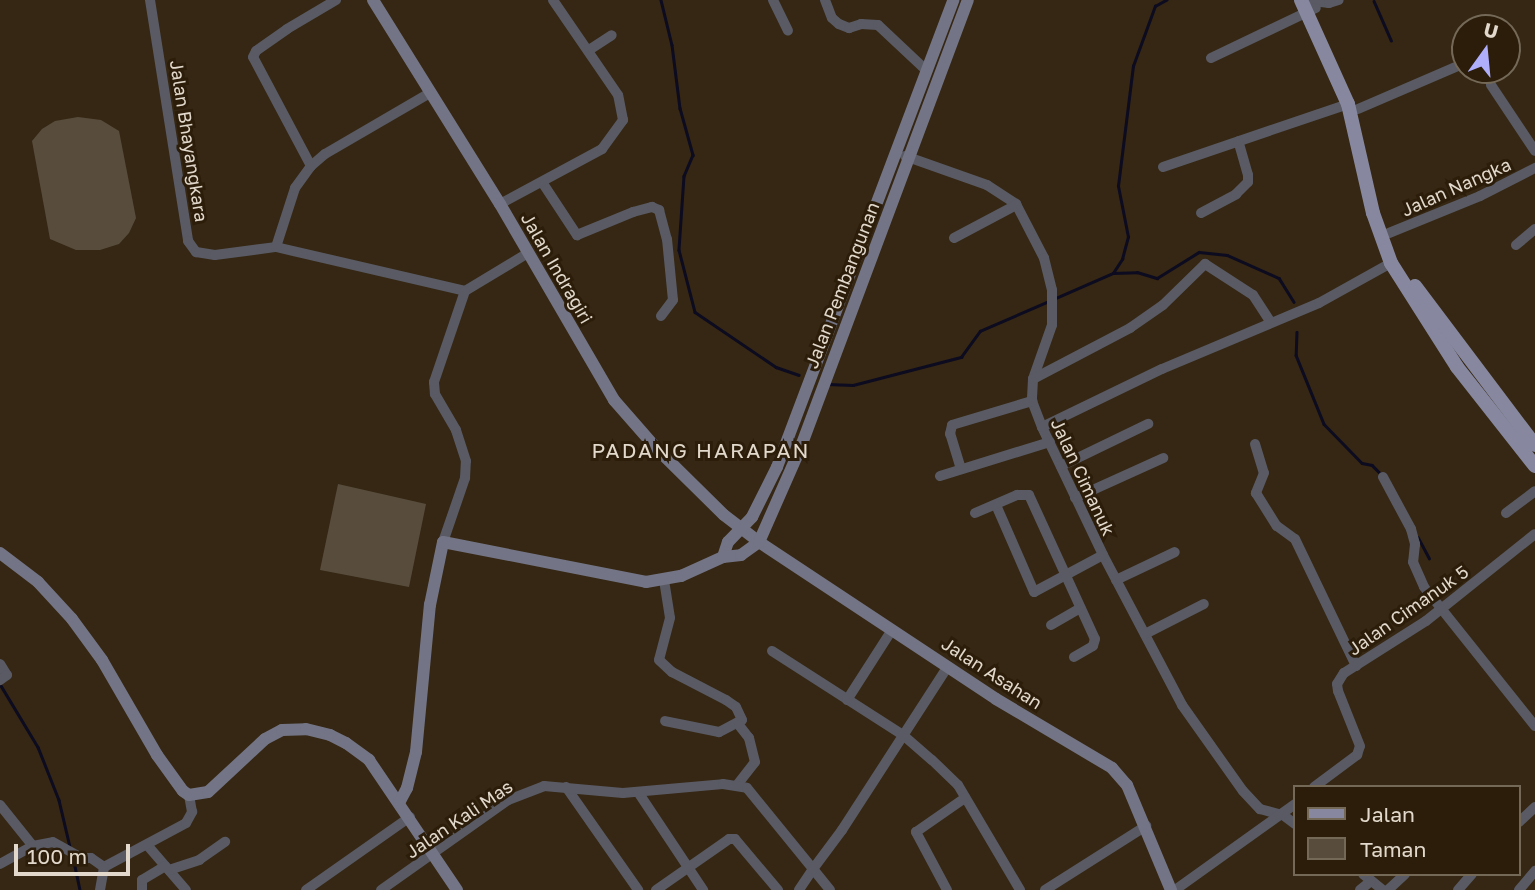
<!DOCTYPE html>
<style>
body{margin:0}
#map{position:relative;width:1535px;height:890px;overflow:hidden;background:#352713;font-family:"Golos Text",sans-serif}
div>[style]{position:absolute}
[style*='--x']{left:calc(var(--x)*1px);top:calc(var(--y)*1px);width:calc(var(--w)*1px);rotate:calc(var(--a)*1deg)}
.green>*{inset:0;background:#584d3d}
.stream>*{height:2.5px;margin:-1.25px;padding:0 1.25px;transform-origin:1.25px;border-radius:1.25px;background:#0c0b1f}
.street>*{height:10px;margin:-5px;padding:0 5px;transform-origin:5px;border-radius:5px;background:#595a64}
.secondary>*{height:12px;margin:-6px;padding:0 6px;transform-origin:6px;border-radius:6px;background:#737485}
.primary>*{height:14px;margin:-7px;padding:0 7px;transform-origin:7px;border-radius:7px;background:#87889f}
span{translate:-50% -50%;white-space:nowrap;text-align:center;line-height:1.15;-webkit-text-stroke:6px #2b1d09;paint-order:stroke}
.street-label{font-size:18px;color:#e2d9cc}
.quarter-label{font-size:21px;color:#e2d9cc;letter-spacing:2px}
.legend{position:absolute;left:1293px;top:785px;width:228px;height:91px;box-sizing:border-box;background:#2b1d09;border:2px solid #746857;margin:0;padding:9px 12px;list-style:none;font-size:21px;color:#e2d9cc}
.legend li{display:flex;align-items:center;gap:14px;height:35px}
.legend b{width:35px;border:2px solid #746857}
.north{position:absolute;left:1451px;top:14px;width:70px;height:70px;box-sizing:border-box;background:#2b1d09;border:2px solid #746857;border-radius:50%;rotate:15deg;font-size:19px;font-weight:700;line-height:28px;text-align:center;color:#e2d9cc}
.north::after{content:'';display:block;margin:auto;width:24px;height:32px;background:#aeaefb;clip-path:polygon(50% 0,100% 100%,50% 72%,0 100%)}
.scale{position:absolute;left:14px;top:844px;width:116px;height:32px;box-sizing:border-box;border:4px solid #e2d9cc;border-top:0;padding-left:9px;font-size:21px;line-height:24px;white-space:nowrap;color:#e2d9cc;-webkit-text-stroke:5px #2b1d09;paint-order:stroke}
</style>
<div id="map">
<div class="green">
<div style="clip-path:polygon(78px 117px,101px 120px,119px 131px,136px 218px,129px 233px,119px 244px,100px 250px,76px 250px,50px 239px,32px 141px,42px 129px,55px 121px)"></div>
<div style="clip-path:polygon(338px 484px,426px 504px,409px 587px,320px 570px)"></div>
</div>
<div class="stream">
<div style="--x:661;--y:0;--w:46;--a:76.3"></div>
<div style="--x:672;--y:45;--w:64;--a:82.8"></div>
<div style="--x:680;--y:108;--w:49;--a:74.5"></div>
<div style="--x:693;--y:155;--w:23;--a:113"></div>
<div style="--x:684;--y:176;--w:74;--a:93.9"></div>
<div style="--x:679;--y:250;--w:64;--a:75.5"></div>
<div style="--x:695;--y:312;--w:98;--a:34.2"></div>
<div style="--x:776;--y:367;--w:24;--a:19"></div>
<div style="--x:1374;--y:1;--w:43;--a:66.4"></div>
<div style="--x:1113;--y:273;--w:24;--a:-2"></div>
<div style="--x:1137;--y:272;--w:21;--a:17"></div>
<div style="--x:1157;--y:278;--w:49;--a:-31.8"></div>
<div style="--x:1199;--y:252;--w:28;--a:6"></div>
<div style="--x:1227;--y:255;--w:57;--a:23.9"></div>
<div style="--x:1279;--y:278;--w:28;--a:58"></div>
<div style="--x:1056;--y:298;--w:62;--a:-23.7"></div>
<div style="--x:1113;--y:273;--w:17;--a:-57"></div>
<div style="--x:1122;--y:259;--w:23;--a:-75"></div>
<div style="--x:1128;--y:237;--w:52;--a:-101.1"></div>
<div style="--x:1118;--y:186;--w:121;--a:-82.9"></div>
<div style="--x:1133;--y:66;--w:64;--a:-69.9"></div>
<div style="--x:1155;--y:6;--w:13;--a:-29"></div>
<div style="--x:1297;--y:332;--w:23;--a:92"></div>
<div style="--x:1296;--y:355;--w:74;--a:67.9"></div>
<div style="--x:1324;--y:424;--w:54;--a:45.7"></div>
<div style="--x:1362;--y:463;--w:10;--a:11"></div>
<div style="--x:1372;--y:465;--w:13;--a:45"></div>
<div style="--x:827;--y:384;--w:26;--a:2"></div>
<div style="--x:853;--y:385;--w:112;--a:-14.5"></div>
<div style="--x:961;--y:357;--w:32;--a:-54"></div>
<div style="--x:980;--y:331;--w:75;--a:-23.5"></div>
<div style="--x:1418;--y:537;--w:24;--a:62"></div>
<div style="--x:0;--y:684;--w:74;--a:58.9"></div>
<div style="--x:38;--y:747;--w:57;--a:68.4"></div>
<div style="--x:59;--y:800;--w:48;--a:76.8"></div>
<div style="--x:73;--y:857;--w:34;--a:78"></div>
</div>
<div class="street">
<div style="--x:150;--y:0;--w:244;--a:81"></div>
<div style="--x:188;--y:241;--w:14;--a:54"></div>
<div style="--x:196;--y:252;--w:19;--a:9"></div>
<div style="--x:215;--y:255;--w:62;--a:-7.5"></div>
<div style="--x:276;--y:247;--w:194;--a:13.1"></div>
<div style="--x:465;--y:291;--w:74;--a:-31.1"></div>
<div style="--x:773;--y:0;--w:34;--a:64"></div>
<div style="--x:825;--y:0;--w:19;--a:69"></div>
<div style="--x:832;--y:18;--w:9;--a:41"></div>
<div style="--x:839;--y:24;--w:11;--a:22"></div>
<div style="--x:849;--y:28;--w:13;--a:-18"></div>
<div style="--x:861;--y:24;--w:17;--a:3"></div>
<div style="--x:878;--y:25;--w:67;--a:43.2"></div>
<div style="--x:1313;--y:1;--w:16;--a:7"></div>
<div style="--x:1329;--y:3;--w:10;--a:-17"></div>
<div style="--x:589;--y:50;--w:27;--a:-33"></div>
<div style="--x:1211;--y:58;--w:116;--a:-25.5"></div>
<div style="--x:1491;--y:85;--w:79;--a:56.3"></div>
<div style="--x:1358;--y:109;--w:116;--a:-23.3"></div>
<div style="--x:905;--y:156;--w:87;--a:19.5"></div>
<div style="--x:987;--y:185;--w:35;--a:33"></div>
<div style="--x:1016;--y:204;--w:61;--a:62.6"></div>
<div style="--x:1044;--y:258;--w:33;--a:76"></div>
<div style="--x:1052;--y:290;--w:35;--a:90"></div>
<div style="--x:1052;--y:325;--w:57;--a:109.4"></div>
<div style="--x:1033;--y:379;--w:22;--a:93"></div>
<div style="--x:1032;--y:401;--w:28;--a:69"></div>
<div style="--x:1042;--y:427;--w:142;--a:64.5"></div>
<div style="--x:1103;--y:555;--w:170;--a:62.2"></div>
<div style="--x:1182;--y:705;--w:105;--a:54.7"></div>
<div style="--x:1243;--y:791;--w:25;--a:47"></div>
<div style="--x:1260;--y:809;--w:24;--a:15"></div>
<div style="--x:1283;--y:815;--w:15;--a:37"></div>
<div style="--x:311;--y:166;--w:123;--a:-118"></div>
<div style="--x:253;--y:57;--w:7;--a:-63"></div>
<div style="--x:256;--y:51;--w:38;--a:-35"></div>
<div style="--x:287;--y:29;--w:57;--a:-30.6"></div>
<div style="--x:1163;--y:167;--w:195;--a:-18.8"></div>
<div style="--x:542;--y:182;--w:64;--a:56.6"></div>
<div style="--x:577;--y:235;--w:61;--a:-22.3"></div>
<div style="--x:633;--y:212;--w:20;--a:-15"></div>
<div style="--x:652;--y:207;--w:8;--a:23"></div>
<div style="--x:659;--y:210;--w:30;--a:75"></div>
<div style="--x:667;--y:239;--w:61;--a:84.4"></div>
<div style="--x:673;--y:300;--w:20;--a:127"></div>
<div style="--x:500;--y:204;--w:116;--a:-28.3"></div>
<div style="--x:602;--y:149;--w:36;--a:-54"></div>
<div style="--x:623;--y:120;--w:25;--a:-101"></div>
<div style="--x:618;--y:95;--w:115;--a:-124.4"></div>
<div style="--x:1201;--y:213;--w:40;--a:-28"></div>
<div style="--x:1236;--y:194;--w:17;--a:-45"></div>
<div style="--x:1248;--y:182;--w:7;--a:-90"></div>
<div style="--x:1248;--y:175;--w:35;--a:-106"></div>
<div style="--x:1389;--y:233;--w:98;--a:-22.1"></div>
<div style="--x:1480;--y:196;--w:62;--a:-27"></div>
<div style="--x:954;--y:238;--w:70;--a:-28"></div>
<div style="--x:1516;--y:245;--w:25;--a:-40"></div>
<div style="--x:276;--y:247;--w:62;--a:-72.1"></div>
<div style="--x:295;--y:188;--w:27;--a:-54"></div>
<div style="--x:311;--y:166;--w:18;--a:-41"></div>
<div style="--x:325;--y:154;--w:121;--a:-30.2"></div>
<div style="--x:1033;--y:379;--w:110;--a:-27.7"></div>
<div style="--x:1130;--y:328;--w:40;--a:-34.9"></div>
<div style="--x:1163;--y:305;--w:59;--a:-44.3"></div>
<div style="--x:1205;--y:264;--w:57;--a:32.9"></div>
<div style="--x:1253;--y:295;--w:31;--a:57"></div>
<div style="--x:1042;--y:427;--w:133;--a:-25.8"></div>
<div style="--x:1162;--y:369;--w:170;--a:-22.8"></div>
<div style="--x:1319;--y:303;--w:82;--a:-29.1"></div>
<div style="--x:1255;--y:444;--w:30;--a:73"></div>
<div style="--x:1264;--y:473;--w:22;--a:112"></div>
<div style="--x:1256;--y:493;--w:39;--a:58"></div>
<div style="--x:1277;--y:526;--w:22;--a:36"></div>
<div style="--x:1295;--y:539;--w:141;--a:64.3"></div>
<div style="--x:1061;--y:466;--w:97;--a:-25.8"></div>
<div style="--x:961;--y:469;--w:37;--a:-107"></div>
<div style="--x:950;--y:434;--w:9;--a:-77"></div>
<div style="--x:952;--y:425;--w:84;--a:-16.7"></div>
<div style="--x:940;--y:476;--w:115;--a:-17.2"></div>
<div style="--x:1383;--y:477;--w:59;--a:61.7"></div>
<div style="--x:1411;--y:529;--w:16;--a:75"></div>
<div style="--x:1415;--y:544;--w:18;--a:96"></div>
<div style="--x:1413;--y:562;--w:27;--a:66"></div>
<div style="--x:1424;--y:587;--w:178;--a:51.4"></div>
<div style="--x:1075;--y:498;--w:97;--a:-24.4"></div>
<div style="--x:996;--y:505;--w:95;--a:66.4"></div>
<div style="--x:1034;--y:592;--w:78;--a:-28.2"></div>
<div style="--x:975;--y:513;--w:46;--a:-23.2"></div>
<div style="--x:1017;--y:495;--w:12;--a:0"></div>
<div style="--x:1029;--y:495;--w:158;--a:65.4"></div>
<div style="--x:1095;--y:639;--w:7;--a:106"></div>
<div style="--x:1093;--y:646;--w:22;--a:150"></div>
<div style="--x:1506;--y:513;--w:36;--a:-37"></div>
<div style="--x:443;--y:542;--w:68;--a:-71"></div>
<div style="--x:465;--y:478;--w:17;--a:-87"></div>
<div style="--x:466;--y:461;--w:33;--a:-108"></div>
<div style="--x:456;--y:430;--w:42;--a:-120.3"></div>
<div style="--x:435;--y:394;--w:12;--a:-95"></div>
<div style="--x:434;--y:382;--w:96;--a:-71.2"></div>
<div style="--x:664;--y:580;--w:38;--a:81"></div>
<div style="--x:670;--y:618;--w:43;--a:104.7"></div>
<div style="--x:659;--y:660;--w:18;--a:43"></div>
<div style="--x:672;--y:672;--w:61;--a:27.4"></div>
<div style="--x:726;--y:700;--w:12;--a:35"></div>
<div style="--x:736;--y:707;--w:14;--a:65"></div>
<div style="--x:742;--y:720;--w:26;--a:152"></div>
<div style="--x:719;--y:732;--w:55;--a:-168.5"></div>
<div style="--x:1116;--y:580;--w:65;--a:-25.4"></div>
<div style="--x:1051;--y:625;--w:34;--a:-30"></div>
<div style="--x:1145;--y:634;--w:66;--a:-27"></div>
<div style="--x:772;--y:651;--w:156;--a:32.7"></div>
<div style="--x:903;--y:735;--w:38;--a:41"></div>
<div style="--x:932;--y:760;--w:36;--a:44"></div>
<div style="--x:958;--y:785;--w:122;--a:59.4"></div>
<div style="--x:0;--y:664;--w:13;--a:58"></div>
<div style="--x:7;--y:675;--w:9;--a:144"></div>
<div style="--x:847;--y:700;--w:83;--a:-57.3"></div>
<div style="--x:737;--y:785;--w:29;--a:-52"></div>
<div style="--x:755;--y:762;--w:25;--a:-104"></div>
<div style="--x:749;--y:738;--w:16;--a:-128"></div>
<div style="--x:566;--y:787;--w:126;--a:55"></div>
<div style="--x:1314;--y:787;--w:54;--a:-36.7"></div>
<div style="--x:1357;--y:755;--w:9;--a:-72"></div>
<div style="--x:1360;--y:746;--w:59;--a:-111.8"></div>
<div style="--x:1338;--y:691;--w:7;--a:-98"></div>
<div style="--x:1337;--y:684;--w:13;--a:-58"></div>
<div style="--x:1344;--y:673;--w:97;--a:-32.4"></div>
<div style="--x:1426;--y:621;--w:139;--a:-38.6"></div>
<div style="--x:638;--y:792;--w:118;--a:56.4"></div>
<div style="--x:0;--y:805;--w:53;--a:51.2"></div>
<div style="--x:1519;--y:822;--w:22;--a:-43"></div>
<div style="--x:148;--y:846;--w:58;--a:49.2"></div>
<div style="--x:0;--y:864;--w:38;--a:-29"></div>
<div style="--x:33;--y:846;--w:20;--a:-11"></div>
<div style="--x:53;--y:842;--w:33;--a:29"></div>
<div style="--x:82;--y:858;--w:9;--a:0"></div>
<div style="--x:91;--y:858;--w:16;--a:35"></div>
<div style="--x:104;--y:867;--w:93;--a:-28.2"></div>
<div style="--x:186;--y:823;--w:13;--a:-61"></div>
<div style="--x:192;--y:812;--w:17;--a:-100"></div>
<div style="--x:169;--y:870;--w:32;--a:-18"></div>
<div style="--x:199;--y:860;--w:32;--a:-35"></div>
<div style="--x:1363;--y:874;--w:26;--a:39"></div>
<div style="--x:100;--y:890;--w:23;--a:-80"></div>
<div style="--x:142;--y:890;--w:10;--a:-90"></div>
<div style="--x:142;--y:880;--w:27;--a:-31"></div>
<div style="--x:306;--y:890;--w:127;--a:-35.1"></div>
<div style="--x:381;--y:890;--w:156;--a:-35.3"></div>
<div style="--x:508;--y:800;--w:39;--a:-21"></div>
<div style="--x:544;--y:786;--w:79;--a:5.1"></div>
<div style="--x:623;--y:793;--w:100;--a:-5.1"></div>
<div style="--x:723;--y:784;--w:24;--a:9"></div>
<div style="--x:747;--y:788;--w:104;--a:50.8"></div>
<div style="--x:813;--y:869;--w:25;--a:124"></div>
<div style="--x:656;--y:890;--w:89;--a:-34.9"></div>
<div style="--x:729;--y:839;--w:6;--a:0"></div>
<div style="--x:735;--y:839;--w:67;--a:49.9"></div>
<div style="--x:830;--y:890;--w:27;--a:-129"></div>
<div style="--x:813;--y:869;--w:49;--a:-53.4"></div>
<div style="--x:842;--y:830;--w:195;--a:-57.1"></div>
<div style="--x:947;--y:890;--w:66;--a:-118.1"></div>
<div style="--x:916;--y:832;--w:60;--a:-34.8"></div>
<div style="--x:1045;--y:890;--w:120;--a:-32.4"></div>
<div style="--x:1175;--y:890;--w:148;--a:-35.6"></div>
<div style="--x:1360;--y:890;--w:14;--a:-39"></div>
<div style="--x:1388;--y:890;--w:23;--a:-43"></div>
<div style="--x:1458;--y:890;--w:21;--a:-49"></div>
<div style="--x:1519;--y:890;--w:25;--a:-50"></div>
</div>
<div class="secondary">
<div style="--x:373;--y:0;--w:240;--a:58.1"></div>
<div style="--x:500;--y:204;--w:227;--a:59.8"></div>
<div style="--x:614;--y:400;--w:64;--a:48.8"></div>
<div style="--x:656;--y:448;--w:95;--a:44.6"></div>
<div style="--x:724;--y:515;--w:44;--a:37.6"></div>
<div style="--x:759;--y:542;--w:284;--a:33.5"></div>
<div style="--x:996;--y:699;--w:135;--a:30.7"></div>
<div style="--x:1112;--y:768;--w:23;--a:49"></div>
<div style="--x:1127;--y:785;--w:114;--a:67.3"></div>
<div style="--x:0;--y:553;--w:48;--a:37.3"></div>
<div style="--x:38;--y:582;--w:50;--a:47.4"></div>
<div style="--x:72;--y:619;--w:51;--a:53.8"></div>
<div style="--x:102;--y:660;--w:110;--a:59.9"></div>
<div style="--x:157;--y:755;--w:44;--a:54.2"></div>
<div style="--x:183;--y:791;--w:7;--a:34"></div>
<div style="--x:189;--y:795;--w:19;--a:-9"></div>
<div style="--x:208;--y:792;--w:78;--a:-42.9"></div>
<div style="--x:265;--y:739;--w:19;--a:-28"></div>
<div style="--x:282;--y:730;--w:24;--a:-2"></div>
<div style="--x:306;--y:729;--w:25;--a:14"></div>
<div style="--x:330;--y:735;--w:18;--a:27"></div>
<div style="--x:346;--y:743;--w:29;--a:36"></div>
<div style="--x:369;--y:760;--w:157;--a:55.9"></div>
<div style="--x:723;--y:557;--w:16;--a:-72"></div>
<div style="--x:728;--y:542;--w:35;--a:-46"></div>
<div style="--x:752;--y:517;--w:56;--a:-63.4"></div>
<div style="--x:777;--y:467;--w:499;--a:-69.3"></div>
<div style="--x:399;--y:803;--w:17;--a:-62"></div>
<div style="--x:407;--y:788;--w:37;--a:-76"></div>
<div style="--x:416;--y:752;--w:148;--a:-84.6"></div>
<div style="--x:430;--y:605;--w:64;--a:-78.3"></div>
<div style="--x:443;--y:542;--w:207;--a:11.1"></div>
<div style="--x:646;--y:582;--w:36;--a:-10"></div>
<div style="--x:681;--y:576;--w:46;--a:-24.3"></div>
<div style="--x:723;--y:557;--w:18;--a:-6"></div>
<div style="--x:741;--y:555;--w:22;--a:-36"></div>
<div style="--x:759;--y:542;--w:102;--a:-66.2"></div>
<div style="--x:800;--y:449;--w:479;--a:-69.5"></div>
</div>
<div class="primary">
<div style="--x:1301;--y:0;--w:114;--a:65.7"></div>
<div style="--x:1348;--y:104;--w:112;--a:77.1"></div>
<div style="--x:1373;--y:213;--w:53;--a:70.2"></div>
<div style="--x:1391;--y:263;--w:123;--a:57.6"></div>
<div style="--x:1457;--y:367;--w:126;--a:51.8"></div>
<div style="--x:1415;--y:286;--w:199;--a:53"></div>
</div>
<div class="street-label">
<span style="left:189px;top:141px;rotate:81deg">Jalan Bhayangkara</span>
<span style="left:1456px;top:187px;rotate:-24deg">Jalan Nangka</span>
<span style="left:557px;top:268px;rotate:60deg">Jalan Indragiri</span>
<span style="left:842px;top:285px;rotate:-69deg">Jalan Pembangunan</span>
<span style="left:1083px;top:477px;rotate:65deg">Jalan Cimanuk</span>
<span style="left:1408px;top:610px;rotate:-35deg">Jalan Cimanuk 5</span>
<span style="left:992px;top:673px;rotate:33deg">Jalan Asahan</span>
<span style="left:459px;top:819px;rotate:-34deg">Jalan Kali Mas</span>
</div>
<div class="quarter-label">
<span style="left:701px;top:450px">PADANG HARAPAN</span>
</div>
<ul class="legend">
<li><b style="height:9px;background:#87889f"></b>Jalan</li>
<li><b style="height:19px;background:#584d3d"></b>Taman</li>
</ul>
<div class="north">U</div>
<div class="scale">100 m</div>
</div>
